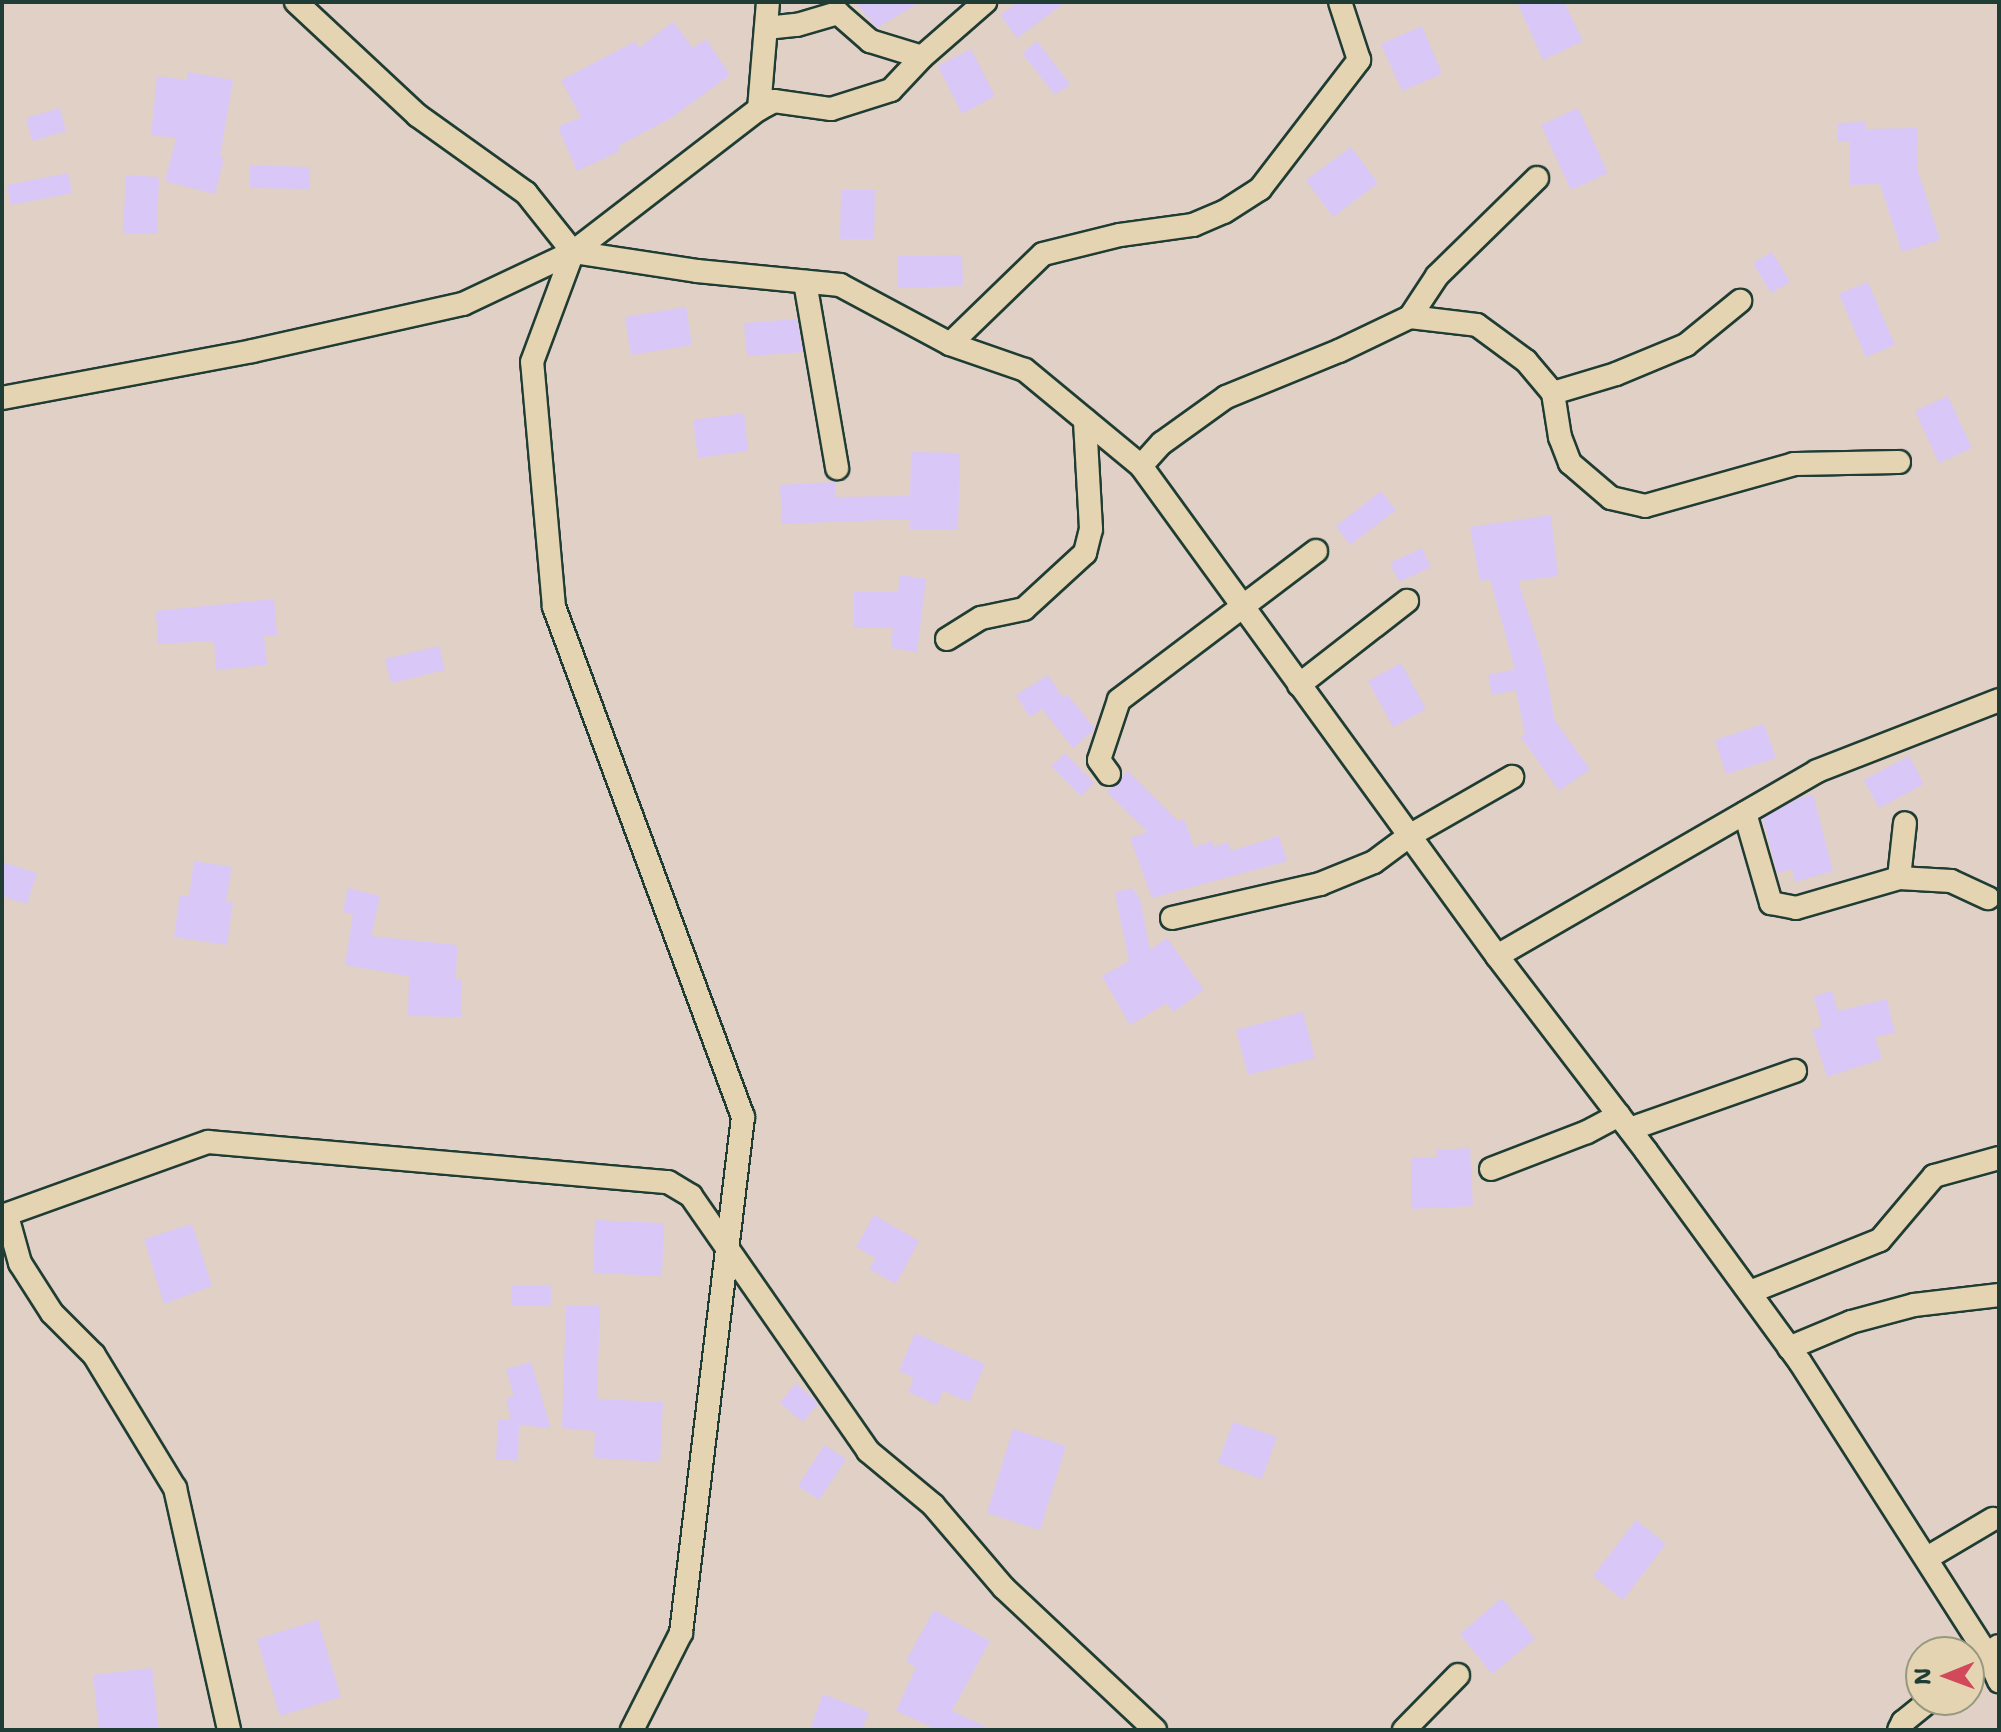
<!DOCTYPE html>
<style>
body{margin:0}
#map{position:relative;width:2001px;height:1732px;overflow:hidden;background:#e1d0c6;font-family:"Shantell Sans",sans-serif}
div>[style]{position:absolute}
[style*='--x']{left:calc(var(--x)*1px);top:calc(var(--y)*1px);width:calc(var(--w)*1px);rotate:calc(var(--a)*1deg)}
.building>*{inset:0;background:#d9c7f8}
.roads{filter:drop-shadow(2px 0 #1f3d34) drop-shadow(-2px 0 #1f3d34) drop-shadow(0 2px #1f3d34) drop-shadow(0 -2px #1f3d34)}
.minor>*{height:22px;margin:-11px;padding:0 11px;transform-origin:11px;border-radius:11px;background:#e5d4b1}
span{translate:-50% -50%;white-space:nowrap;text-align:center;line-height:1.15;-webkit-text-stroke:7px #e5d4b1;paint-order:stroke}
.frame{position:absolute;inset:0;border:4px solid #1f3d34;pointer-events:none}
.north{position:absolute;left:1905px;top:1636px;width:80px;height:80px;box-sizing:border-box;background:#e5d4b1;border:2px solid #96987f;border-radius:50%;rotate:269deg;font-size:22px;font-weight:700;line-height:32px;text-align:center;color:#1f3d34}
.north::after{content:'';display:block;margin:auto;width:28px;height:36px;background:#d1495b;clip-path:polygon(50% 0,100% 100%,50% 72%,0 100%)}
</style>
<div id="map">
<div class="building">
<div style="clip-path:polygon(855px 2px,920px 2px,877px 28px)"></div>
<div style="clip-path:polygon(1018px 2px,1066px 2px,1017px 38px,1000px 15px)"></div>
<div style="clip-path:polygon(1517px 2px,1564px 2px,1583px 41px,1543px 60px)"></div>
<div style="clip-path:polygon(673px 22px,693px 48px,706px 39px,730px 75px,671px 118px,618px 146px,620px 151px,577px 171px,558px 127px,581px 117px,561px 80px,636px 41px,639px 48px)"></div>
<div style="clip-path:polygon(1422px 26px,1442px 74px,1402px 91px,1381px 44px)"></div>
<div style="clip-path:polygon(1037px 41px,1070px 84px,1055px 95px,1022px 53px)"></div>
<div style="clip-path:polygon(971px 49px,995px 96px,962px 114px,938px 66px)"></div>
<div style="clip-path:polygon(188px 72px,233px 80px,220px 157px,224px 158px,215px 194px,165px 181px,176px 138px,151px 135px,157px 76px,187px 80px)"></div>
<div style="clip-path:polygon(60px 108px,66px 131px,32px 141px,26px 118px)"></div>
<div style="clip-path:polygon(1578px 108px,1608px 173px,1571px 190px,1541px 125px)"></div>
<div style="clip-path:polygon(1865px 122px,1865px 129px,1917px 128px,1918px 171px,1940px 240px,1902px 252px,1880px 184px,1850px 185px,1850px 141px,1838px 141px,1838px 123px)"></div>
<div style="clip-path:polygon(1351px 147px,1378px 183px,1333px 217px,1306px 180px)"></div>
<div style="clip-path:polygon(250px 165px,310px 167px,310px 189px,250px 188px)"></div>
<div style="clip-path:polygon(68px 173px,72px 193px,11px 205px,7px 185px)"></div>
<div style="clip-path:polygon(126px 175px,159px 177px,157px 234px,123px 233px)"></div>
<div style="clip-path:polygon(841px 190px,875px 190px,874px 239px,840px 239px)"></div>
<div style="clip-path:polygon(1772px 252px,1790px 282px,1771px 293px,1753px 263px)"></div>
<div style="clip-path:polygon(962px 255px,963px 286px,898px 288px,897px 256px)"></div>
<div style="clip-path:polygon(1868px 282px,1895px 345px,1866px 357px,1839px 294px)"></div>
<div style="clip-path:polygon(686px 307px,692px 345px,631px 355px,625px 317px)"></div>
<div style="clip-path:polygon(797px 319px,803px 352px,747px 356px,744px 323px)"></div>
<div style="clip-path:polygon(1948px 396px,1972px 448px,1939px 463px,1915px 411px)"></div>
<div style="clip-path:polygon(744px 413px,748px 451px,698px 458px,693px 420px)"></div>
<div style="clip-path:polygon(911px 452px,960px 453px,958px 530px,910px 529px,910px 519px,782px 524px,780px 485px,835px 482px,835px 497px,910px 496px)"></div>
<div style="clip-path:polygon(1381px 491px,1396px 510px,1350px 545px,1336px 526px)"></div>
<div style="clip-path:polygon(1551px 515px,1558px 576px,1518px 581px,1544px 663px,1555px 721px,1590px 769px,1559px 791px,1521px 737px,1525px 734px,1516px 690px,1492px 695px,1488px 675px,1515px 669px,1490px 579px,1480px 581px,1470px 527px)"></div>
<div style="clip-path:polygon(1422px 548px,1431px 567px,1399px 582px,1390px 563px)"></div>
<div style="clip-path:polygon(900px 575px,926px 579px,917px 652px,891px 648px,893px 627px,854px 628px,854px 592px,898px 592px)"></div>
<div style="clip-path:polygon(274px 599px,277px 635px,264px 636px,267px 665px,216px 670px,214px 641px,158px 644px,156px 611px)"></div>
<div style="clip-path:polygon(439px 646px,445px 670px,391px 683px,385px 659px)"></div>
<div style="clip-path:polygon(1401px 663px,1426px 709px,1393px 727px,1368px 681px)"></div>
<div style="clip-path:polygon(1048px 675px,1063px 698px,1067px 694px,1095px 729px,1073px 748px,1042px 709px,1030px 717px,1016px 695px)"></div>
<div style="clip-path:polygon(1764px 724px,1776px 758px,1726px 774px,1715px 740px)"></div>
<div style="clip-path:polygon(1065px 753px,1094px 783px,1081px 796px,1051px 766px)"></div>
<div style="clip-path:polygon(1909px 756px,1924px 784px,1879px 808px,1864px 780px)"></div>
<div style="clip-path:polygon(1128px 771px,1178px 821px,1184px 819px,1194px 847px,1212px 841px,1214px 847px,1228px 842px,1231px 851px,1279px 836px,1287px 861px,1152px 898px,1130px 838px,1148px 832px,1107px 792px)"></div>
<div style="clip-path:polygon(1813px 794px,1833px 871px,1795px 882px,1792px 869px,1777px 873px,1763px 818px,1797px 799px)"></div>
<div style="clip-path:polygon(194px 861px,232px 867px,226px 901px,233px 902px,227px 945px,174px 937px,180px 895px,189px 896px)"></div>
<div style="clip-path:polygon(2px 862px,37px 873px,27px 904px,2px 896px)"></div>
<div style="clip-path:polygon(348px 888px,380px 896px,371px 936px,457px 945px,456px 979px,461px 979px,461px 1017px,408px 1016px,409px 976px,345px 965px,353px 914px,343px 912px)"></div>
<div style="clip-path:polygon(1132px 888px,1140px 899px,1150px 950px,1167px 938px,1204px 990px,1173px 1012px,1167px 1003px,1130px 1025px,1102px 976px,1129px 961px,1115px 892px)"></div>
<div style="clip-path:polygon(1832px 991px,1838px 1011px,1887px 999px,1895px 1033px,1875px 1037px,1882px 1059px,1827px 1077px,1812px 1030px,1822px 1027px,1814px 996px)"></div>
<div style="clip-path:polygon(1303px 1012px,1315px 1058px,1248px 1075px,1236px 1030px)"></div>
<div style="clip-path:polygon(1470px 1148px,1473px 1206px,1411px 1209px,1411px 1157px,1437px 1157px,1436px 1150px)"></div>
<div style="clip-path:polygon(874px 1215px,919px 1241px,896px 1284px,869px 1269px,876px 1258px,856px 1247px)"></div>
<div style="clip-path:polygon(595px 1220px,664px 1223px,662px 1276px,593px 1273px)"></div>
<div style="clip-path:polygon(192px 1224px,212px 1286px,164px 1304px,144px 1239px)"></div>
<div style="clip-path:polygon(511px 1285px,551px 1285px,551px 1305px,511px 1305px)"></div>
<div style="clip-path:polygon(566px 1305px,600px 1306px,597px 1399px,663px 1402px,660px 1462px,594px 1458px,595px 1431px,562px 1428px)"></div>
<div style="clip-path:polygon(915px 1333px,985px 1364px,969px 1402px,943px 1391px,937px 1405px,908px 1392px,914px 1378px,899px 1371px)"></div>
<div style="clip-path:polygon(531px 1362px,551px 1428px,519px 1425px,518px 1461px,496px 1459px,498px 1419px,511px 1420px,506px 1398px,514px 1396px,506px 1369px)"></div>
<div style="clip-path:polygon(796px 1383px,818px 1403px,803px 1422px,780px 1403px)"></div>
<div style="clip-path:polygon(1233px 1422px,1277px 1437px,1262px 1479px,1218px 1463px)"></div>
<div style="clip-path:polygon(1013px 1429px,1066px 1446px,1040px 1530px,987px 1513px)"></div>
<div style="clip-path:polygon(824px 1445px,846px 1459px,819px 1500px,798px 1486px)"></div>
<div style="clip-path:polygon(1636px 1520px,1666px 1544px,1623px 1600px,1593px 1576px)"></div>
<div style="clip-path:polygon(1502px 1598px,1535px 1639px,1492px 1674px,1460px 1634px)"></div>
<div style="clip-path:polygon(934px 1610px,990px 1641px,952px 1711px,993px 1730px,938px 1730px,896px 1711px,916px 1667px,906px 1661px)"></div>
<div style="clip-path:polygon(318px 1620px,341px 1697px,280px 1716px,257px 1639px)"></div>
<div style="clip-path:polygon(152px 1668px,159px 1730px,99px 1730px,93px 1675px)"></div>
<div style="clip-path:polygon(823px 1694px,869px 1712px,862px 1730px,822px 1730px,811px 1726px)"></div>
</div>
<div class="roads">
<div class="minor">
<div style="--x:296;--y:2;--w:166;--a:43"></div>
<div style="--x:417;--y:115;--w:134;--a:35.6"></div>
<div style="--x:526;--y:193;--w:75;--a:51.5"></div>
<div style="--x:766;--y:28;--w:31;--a:-6"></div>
<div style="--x:797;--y:25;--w:43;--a:-16.3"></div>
<div style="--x:838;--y:13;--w:43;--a:41.2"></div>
<div style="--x:870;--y:41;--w:54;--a:17.1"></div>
<div style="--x:759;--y:109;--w:17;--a:-28"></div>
<div style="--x:774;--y:101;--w:58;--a:8"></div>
<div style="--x:831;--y:109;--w:63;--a:-17.6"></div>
<div style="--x:891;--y:90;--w:45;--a:-46.8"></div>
<div style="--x:922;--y:57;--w:84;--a:-41.1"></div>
<div style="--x:805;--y:282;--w:189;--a:80.2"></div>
<div style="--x:1410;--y:317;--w:67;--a:6.8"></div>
<div style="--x:1477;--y:325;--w:61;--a:36.3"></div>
<div style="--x:1526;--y:361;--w:42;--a:49.8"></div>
<div style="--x:1553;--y:393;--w:66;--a:-16.8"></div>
<div style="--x:1616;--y:374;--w:76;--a:-22.5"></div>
<div style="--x:1686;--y:345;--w:70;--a:-39.2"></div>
<div style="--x:950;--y:344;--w:129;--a:-44.1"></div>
<div style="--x:1043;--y:254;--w:79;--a:-13.9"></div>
<div style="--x:1120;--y:235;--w:74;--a:-7.8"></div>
<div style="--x:1193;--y:225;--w:34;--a:-23"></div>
<div style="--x:1224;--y:212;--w:43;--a:-32.6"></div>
<div style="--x:1260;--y:189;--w:163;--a:-52.5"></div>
<div style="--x:1359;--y:60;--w:61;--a:-108.1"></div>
<div style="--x:1553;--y:393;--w:45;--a:81"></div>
<div style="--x:1560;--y:437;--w:28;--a:69"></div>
<div style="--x:1570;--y:463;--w:54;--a:40.5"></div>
<div style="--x:1611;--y:498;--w:35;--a:13"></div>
<div style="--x:1645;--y:506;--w:155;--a:-15.7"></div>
<div style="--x:1794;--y:464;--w:105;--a:-1.1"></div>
<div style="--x:2;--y:398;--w:254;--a:-10.6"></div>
<div style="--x:252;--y:351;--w:216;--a:-12.6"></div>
<div style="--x:463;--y:304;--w:122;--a:-25.3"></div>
<div style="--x:573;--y:252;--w:125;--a:8.7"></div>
<div style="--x:697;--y:271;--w:144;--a:5.6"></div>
<div style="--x:840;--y:285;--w:125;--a:28.2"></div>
<div style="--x:950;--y:344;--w:79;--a:19.1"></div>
<div style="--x:1025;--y:370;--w:151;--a:39.6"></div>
<div style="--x:1141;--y:466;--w:606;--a:54"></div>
<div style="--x:1497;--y:956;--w:245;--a:52.6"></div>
<div style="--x:1646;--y:1151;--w:261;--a:53.9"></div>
<div style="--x:1800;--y:1362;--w:347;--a:57.4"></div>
<div style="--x:1987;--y:1654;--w:30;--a:66"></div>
<div style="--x:1141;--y:466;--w:31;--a:-48"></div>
<div style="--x:1162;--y:443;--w:79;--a:-35.7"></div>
<div style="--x:1226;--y:397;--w:122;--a:-22.2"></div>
<div style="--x:1339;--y:351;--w:79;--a:-25.6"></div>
<div style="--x:1410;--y:317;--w:49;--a:-56.6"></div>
<div style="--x:1437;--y:276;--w:140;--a:-44.4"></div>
<div style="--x:947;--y:639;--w:40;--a:-32"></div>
<div style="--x:981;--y:618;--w:44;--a:-11.8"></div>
<div style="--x:1024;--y:609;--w:83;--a:-42.6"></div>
<div style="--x:1085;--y:553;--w:25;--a:-76"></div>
<div style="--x:1091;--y:529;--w:109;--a:-93.2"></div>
<div style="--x:1299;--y:685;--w:137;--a:-37.9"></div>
<div style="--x:1109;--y:774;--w:17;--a:-126"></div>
<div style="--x:1099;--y:760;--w:63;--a:-71.6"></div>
<div style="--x:1119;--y:700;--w:247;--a:-37.1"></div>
<div style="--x:1745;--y:813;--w:94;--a:73.9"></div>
<div style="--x:1771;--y:903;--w:25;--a:11"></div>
<div style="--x:1796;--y:908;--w:107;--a:-16.2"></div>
<div style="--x:1899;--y:878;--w:52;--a:3.3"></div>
<div style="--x:1951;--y:881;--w:41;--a:24.7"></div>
<div style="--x:1899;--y:878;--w:55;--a:-83.8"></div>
<div style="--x:1172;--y:918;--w:152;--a:-12.9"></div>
<div style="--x:1320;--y:884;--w:58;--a:-22.2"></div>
<div style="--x:1374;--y:862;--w:44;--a:-36.6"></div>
<div style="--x:1409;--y:836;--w:119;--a:-29.8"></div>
<div style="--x:1497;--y:956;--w:370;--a:-30"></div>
<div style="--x:1817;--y:771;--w:195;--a:-21.3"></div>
<div style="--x:1630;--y:1129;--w:175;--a:-19.4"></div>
<div style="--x:1491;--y:1169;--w:103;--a:-21.1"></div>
<div style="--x:1587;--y:1132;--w:36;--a:-28"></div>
<div style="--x:2;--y:1216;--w:219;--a:-19.8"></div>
<div style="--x:208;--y:1142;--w:462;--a:5"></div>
<div style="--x:668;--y:1182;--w:27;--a:31"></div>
<div style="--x:691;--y:1196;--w:310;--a:55.2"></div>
<div style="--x:868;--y:1451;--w:85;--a:39.7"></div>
<div style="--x:933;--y:1505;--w:109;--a:49.5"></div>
<div style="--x:1004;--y:1588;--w:207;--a:43.2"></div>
<div style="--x:7;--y:1216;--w:49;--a:74.5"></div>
<div style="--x:20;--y:1263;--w:59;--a:57.4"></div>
<div style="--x:52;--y:1313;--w:59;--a:45"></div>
<div style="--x:94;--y:1355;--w:156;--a:58.7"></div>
<div style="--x:175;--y:1488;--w:248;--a:77.4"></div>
<div style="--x:1750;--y:1292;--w:140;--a:-21.8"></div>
<div style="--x:1880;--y:1240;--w:84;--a:-49.8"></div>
<div style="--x:1934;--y:1176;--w:67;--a:-15.5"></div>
<div style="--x:1789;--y:1348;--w:67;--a:-22.8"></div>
<div style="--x:1851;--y:1322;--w:65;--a:-15.1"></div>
<div style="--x:1914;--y:1305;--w:86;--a:-6.7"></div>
<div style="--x:1927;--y:1558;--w:77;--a:-30.6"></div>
<div style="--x:1969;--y:1669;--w:37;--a:-38"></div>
<div style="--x:632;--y:1730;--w:109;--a:-63.2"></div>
<div style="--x:681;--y:1633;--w:520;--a:-83.15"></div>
<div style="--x:743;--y:1117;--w:544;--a:-110.33"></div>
<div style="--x:554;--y:607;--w:246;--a:-95.1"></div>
<div style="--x:532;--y:362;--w:117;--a:-69.6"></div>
<div style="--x:573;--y:252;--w:235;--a:-37.6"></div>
<div style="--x:759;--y:109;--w:107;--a:-85.2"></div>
<div style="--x:1404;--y:1730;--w:77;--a:-45.5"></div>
<div style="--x:1899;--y:1730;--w:9;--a:-63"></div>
<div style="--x:1903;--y:1722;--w:35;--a:-39"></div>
</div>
</div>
<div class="frame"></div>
<div class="north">N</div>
</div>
